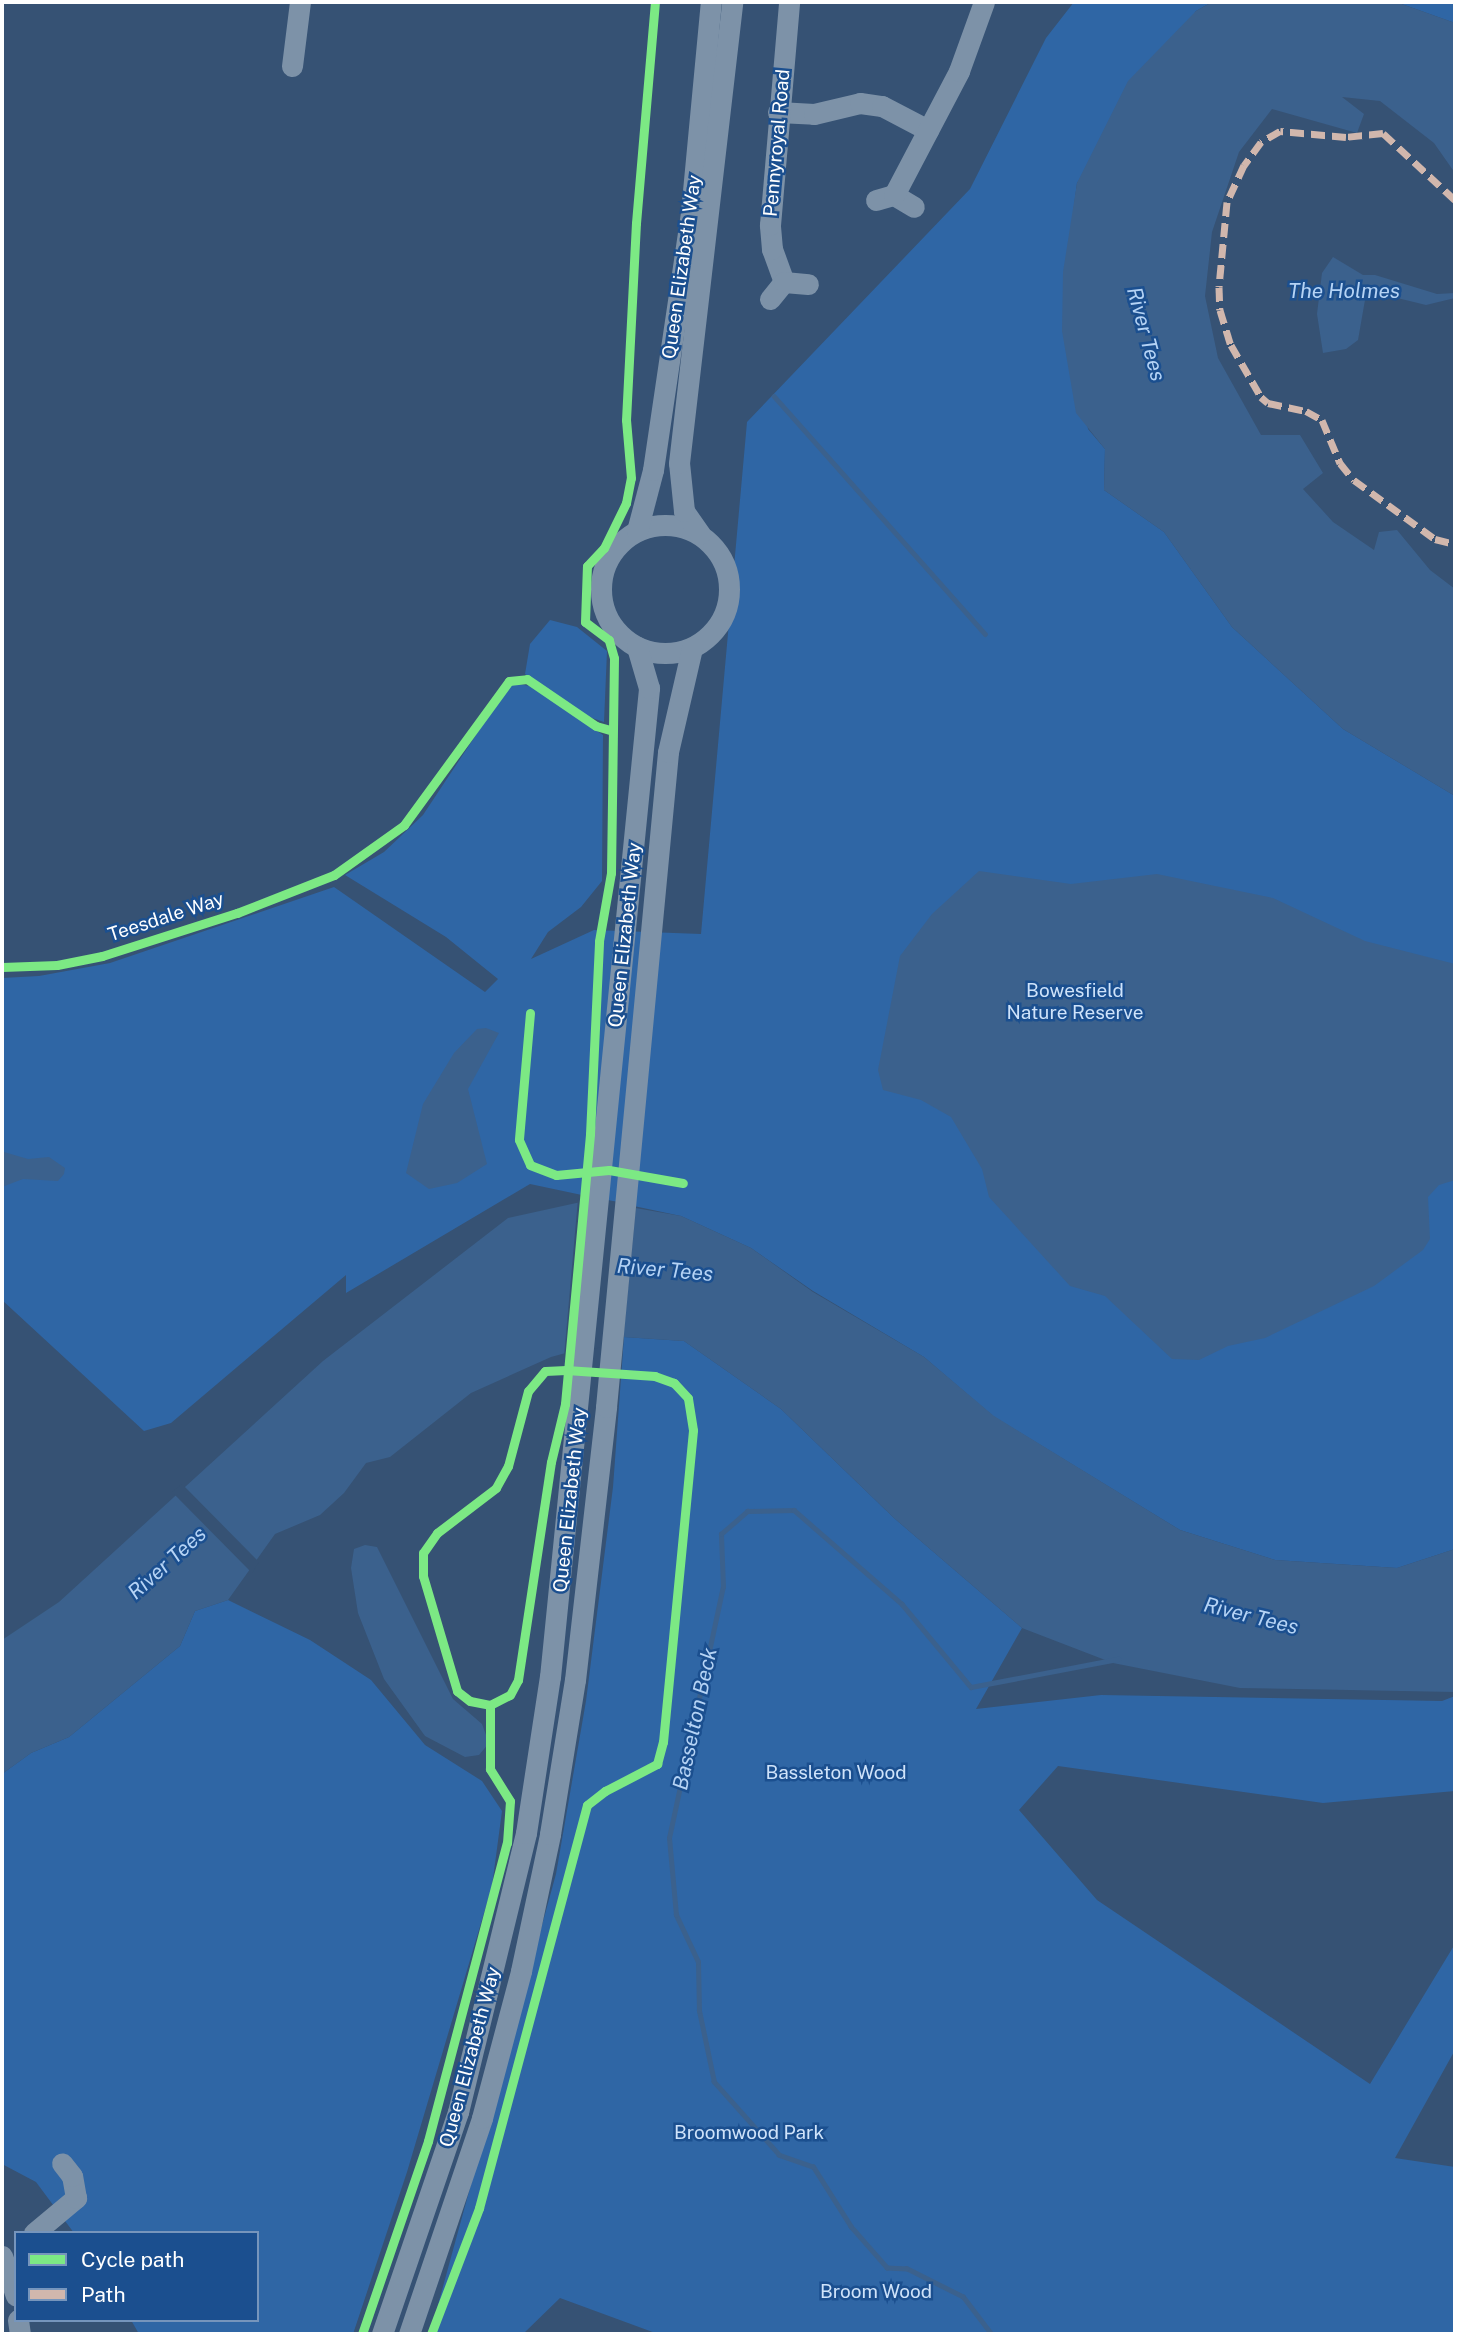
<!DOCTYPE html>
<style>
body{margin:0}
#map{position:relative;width:1457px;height:2336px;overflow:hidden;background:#365274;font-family:"Public Sans",sans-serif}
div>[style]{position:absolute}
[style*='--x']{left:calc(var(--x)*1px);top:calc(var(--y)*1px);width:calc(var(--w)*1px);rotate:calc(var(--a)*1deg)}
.green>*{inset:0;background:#2f66a5}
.water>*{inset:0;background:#3b618d}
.pier>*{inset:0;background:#365274}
.stream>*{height:4.5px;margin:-2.25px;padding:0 2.25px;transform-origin:2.25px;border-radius:2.25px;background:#3b618d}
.minor>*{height:21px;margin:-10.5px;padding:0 10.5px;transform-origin:10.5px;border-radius:10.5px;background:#7d92a8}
.minor>.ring{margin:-10.5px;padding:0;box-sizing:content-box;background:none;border:21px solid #7d92a8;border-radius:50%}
.quiet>*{height:7px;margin-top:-3.5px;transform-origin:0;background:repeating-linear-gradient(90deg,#d1b7ad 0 14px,transparent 0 21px)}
.cycleway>*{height:9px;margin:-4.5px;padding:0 4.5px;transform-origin:4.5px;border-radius:4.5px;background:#7ce984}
span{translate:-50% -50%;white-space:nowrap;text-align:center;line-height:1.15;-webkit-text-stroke:5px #1b4f8f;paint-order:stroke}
.street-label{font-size:19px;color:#fff}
.park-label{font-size:19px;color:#cfe3fa}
.water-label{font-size:21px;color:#b5d3f5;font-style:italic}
.frame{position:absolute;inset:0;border:4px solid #fff;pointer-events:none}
.legend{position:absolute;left:14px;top:2231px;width:245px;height:91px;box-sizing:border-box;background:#1b4f8f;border:2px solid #7695bc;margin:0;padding:9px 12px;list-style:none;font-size:21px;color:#fff}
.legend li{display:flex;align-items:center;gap:14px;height:35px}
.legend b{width:35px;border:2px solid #7695bc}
</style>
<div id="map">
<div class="green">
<div style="clip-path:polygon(1074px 2px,1212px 2px,1196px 11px,1077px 183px,1065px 274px,1088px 429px,1105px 449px,1104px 490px,1164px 532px,1232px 627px,1343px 729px,1455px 796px,1455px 1549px,1397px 1568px,1275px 1560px,1180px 1530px,993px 1416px,924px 1357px,813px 1291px,751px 1248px,681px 1216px,530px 1184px,346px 1293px,346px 1275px,171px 1423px,144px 1431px,2px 1300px,2px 978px,39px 976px,110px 963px,334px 887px,485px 992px,498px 979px,446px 937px,345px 875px,384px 852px,423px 815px,509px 685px,518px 684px,530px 686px,603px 735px,602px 881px,581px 907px,548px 932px,531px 959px,594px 930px,701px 934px,747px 422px,970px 189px,1046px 38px)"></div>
<div style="clip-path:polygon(1396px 2px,1455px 2px,1455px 23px)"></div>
<div style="clip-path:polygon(550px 620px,577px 627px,607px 651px,604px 722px,589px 717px,525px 674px,530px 644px)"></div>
<div style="clip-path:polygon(624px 1337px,684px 1341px,781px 1409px,894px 1518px,1022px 1628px,976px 1709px,1101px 1695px,1442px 1701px,1455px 1696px,1455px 1791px,1323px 1803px,1058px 1766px,1019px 1810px,1097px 1900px,1370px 2084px,1455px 1944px,1455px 2050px,1395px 2158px,1455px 2167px,1455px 2334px,658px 2334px,560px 2298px,523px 2334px,430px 2334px,556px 1874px,586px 1701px,613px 1487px)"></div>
<div style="clip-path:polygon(228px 1600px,310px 1640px,371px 1680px,425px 1745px,482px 1781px,502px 1811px,492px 1886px,407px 2172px,353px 2334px,139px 2334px,131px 2320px,257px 2320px,257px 2233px,74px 2233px,36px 2182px,2px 2164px,2px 1774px,31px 1753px,69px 1737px,180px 1646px,195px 1611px)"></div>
</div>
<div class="water">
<div style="clip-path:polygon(1212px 2px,1396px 2px,1455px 23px,1455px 173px,1434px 143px,1380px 101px,1342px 97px,1364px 114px,1357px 133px,1272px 109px,1239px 152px,1212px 232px,1205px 296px,1218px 358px,1261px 435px,1300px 435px,1323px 473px,1303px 489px,1333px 522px,1374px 550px,1379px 532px,1397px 530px,1430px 570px,1455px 589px,1455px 796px,1343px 729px,1232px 627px,1164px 532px,1104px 490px,1105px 449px,1076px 413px,1062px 331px,1063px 272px,1077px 183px,1128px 81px,1196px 11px)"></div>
<div style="clip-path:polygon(1333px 257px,1363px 275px,1375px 275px,1437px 294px,1455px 293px,1455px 298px,1426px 305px,1381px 294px,1365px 300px,1358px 340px,1346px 349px,1323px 353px,1317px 314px,1322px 273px)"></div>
<div style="clip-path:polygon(979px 871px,1071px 884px,1157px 874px,1273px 898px,1365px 941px,1455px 964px,1455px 1180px,1439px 1185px,1428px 1197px,1430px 1239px,1423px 1250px,1374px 1286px,1265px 1338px,1228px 1346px,1199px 1360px,1172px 1359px,1105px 1296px,1070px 1286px,989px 1197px,982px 1169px,951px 1117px,921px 1100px,883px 1090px,878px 1070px,900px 956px,932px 914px)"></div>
<div style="clip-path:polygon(486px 1028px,499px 1033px,468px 1089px,487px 1164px,457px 1183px,429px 1189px,406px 1173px,423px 1104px,454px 1053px,477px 1029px)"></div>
<div style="clip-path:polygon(4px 1152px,28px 1159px,49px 1157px,65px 1168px,64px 1174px,58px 1181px,23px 1179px,2px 1187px)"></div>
<div style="clip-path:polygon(590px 1200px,681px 1216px,751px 1248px,813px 1292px,924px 1357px,994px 1416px,1180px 1530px,1275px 1560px,1397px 1568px,1455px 1549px,1455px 1692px,1240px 1688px,1113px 1663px,1022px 1628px,894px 1518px,781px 1409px,684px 1341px,624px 1337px,551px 1357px,471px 1393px,390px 1457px,366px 1463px,344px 1493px,320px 1515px,275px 1534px,228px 1600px,195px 1611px,180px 1646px,69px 1737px,31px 1753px,2px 1774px,2px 1640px,59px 1602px,323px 1361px,508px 1218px)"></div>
<div style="clip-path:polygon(365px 1545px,377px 1547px,453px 1699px,482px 1724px,489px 1743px,479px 1755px,465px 1757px,425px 1736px,384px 1679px,358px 1613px,351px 1568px,354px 1549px)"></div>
</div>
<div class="pier">
<div style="clip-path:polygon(590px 1197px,636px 1205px,623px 1341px,564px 1357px,578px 1199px)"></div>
<div style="clip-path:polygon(182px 1484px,259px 1562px,252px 1573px,172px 1492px)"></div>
</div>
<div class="stream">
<div style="--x:774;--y:396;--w:318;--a:48.4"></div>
<div style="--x:991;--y:2334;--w:46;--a:-127.1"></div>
<div style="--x:963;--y:2297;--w:63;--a:-153.4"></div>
<div style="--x:907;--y:2269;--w:20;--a:-177"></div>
<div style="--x:887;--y:2268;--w:55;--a:-131.3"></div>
<div style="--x:851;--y:2227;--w:71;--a:-122.3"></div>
<div style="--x:813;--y:2167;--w:36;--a:-161"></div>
<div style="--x:779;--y:2155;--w:98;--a:-131.7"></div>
<div style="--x:714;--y:2082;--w:73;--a:-101.9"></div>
<div style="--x:699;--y:2011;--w:49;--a:-91.2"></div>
<div style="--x:698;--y:1962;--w:52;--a:-115.1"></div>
<div style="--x:676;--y:1915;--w:77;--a:-95.2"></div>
<div style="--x:669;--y:1838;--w:257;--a:-77.9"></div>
<div style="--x:723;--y:1587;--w:53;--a:-92.2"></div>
<div style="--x:721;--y:1534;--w:35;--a:-41"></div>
<div style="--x:747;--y:1511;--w:47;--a:-1.2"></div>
<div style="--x:794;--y:1510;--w:143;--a:41"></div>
<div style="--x:902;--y:1604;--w:108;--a:50.3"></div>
<div style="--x:971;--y:1687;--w:150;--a:-10.8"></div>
</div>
<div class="minor">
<div style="--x:292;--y:66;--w:64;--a:-82.9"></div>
<div style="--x:778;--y:112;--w:36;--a:3"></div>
<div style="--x:814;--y:114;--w:47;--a:-13.4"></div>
<div style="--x:860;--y:103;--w:22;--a:8"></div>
<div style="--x:882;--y:106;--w:52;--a:27.6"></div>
<div style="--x:894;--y:195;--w:23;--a:31"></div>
<div style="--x:876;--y:200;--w:19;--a:-16"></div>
<div style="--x:894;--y:195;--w:140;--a:-62.3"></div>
<div style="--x:959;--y:71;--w:73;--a:-70.1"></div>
<div style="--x:784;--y:282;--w:35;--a:-110"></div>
<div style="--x:772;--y:249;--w:24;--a:-95"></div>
<div style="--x:770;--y:225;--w:224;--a:-85.1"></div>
<div style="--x:770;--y:299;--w:22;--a:-51"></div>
<div style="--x:784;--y:282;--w:24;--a:5"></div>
<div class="ring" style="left:601px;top:525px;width:107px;height:107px"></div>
<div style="--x:637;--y:531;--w:63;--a:-75.3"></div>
<div style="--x:653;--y:470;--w:261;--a:-81.6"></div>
<div style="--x:691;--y:212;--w:211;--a:-84.6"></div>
<div style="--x:700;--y:534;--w:28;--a:-125"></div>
<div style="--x:684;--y:511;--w:48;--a:-95.9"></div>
<div style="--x:679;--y:463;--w:464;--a:-83.4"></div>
<div style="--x:34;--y:2233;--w:55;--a:-39.8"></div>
<div style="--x:76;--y:2198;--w:22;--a:-100"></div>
<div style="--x:72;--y:2176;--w:16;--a:-128"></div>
<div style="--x:2;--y:2256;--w:42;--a:70.7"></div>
<div style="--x:18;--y:2320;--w:14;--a:82"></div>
<div style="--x:382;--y:2334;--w:235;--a:-71.1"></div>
<div style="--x:458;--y:2112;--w:287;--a:-76.3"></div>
<div style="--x:526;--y:1833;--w:158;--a:-81.3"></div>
<div style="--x:550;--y:1677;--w:994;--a:-84.28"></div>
<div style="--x:649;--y:688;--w:43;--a:-106.3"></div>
<div style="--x:409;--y:2334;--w:228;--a:-71.3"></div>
<div style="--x:482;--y:2118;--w:152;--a:-75.1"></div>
<div style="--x:521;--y:1971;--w:140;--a:-78"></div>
<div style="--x:550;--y:1834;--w:156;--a:-80.8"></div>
<div style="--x:575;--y:1680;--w:275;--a:-83.5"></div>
<div style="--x:606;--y:1407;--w:658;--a:-84.59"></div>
<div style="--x:668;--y:752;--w:107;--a:-77"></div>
</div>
<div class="quiet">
<div style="--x:1455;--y:200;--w:98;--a:-137.1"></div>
<div style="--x:1383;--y:133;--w:37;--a:174"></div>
<div style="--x:1346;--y:137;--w:66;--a:-174.8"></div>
<div style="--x:1280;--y:131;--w:22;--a:150"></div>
<div style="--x:1261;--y:142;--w:29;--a:126"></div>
<div style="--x:1244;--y:165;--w:41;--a:114.7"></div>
<div style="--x:1227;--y:202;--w:85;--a:95.4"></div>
<div style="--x:1219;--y:287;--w:23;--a:88"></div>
<div style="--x:1220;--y:310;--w:37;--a:73"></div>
<div style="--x:1231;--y:345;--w:60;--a:60"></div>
<div style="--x:1261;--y:397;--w:9;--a:41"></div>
<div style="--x:1268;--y:403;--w:39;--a:12"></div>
<div style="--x:1306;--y:411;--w:18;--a:29"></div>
<div style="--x:1322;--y:420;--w:47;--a:67.3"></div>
<div style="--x:1340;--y:463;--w:22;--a:51"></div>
<div style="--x:1354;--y:480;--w:100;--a:36.1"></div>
<div style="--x:1435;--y:539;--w:21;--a:14"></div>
</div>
<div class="cycleway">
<div style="--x:2;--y:967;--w:55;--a:-2.1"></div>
<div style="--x:57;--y:965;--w:46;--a:-11.3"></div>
<div style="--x:102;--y:956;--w:142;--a:-17.7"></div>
<div style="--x:237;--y:913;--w:104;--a:-21.4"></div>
<div style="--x:334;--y:875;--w:86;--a:-35.5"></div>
<div style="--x:404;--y:825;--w:178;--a:-53.9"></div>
<div style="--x:509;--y:681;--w:18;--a:-6"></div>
<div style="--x:527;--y:679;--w:83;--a:34.3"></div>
<div style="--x:596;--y:726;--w:15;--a:16"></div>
<div style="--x:530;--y:1013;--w:127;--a:95"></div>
<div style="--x:519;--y:1140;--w:27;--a:66"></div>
<div style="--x:530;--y:1165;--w:28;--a:21"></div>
<div style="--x:556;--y:1175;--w:53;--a:-5.4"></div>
<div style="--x:609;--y:1170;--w:75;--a:10"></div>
<div style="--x:362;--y:2334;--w:204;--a:-71.1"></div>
<div style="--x:428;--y:2141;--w:308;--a:-75.2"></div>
<div style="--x:507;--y:1843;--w:42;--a:-85.9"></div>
<div style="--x:510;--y:1801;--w:38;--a:-122"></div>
<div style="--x:490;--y:1769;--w:64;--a:-90"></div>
<div style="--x:431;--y:2334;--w:135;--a:-69.1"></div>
<div style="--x:479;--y:2208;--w:417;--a:-75"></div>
<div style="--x:587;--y:1805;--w:23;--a:-38"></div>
<div style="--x:605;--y:1791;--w:59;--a:-27.4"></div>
<div style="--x:657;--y:1764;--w:23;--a:-75"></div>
<div style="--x:663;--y:1742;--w:313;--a:-84.5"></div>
<div style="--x:693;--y:1430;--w:32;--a:-99"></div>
<div style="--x:688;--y:1398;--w:21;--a:-133"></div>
<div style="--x:674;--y:1383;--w:20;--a:-160"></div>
<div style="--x:655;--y:1376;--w:89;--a:-176.1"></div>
<div style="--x:566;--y:1370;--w:21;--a:177"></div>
<div style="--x:545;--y:1371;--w:26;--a:130"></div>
<div style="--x:528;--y:1391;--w:78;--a:104.9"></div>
<div style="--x:508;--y:1466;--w:25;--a:119"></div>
<div style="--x:496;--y:1488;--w:74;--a:142.7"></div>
<div style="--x:437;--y:1533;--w:24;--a:125"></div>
<div style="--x:423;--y:1553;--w:23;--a:90"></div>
<div style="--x:423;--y:1576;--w:120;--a:73.5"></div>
<div style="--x:457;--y:1691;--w:16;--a:38"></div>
<div style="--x:470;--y:1701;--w:20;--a:11"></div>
<div style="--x:490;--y:1705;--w:22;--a:-27"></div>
<div style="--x:510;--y:1695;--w:17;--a:-62"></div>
<div style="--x:518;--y:1680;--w:220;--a:-81.4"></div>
<div style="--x:551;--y:1462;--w:60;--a:-76.4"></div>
<div style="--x:565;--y:1404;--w:271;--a:-84.7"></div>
<div style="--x:590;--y:1134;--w:193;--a:-87.3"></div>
<div style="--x:599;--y:941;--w:69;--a:-80"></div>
<div style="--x:611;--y:873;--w:215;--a:-89.2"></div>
<div style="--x:614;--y:658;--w:19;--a:-106"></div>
<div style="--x:609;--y:640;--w:30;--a:-143"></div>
<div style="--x:585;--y:622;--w:56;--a:-88"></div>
<div style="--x:587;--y:566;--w:25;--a:-47"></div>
<div style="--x:604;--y:548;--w:50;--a:-63.9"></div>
<div style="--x:626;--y:503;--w:25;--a:-79"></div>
<div style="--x:631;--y:478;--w:58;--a:-94.9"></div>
<div style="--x:626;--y:420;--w:197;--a:-87.1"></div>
<div style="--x:636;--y:223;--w:222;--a:-85.1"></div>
</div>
<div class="street-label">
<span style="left:777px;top:143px;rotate:-85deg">Pennyroyal Road</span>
<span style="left:682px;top:267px;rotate:-82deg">Queen Elizabeth Way</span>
<span style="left:166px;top:917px;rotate:-18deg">Teesdale Way</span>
<span style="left:625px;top:935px;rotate:-84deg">Queen Elizabeth Way</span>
<span style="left:570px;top:1500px;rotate:-84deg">Queen Elizabeth Way</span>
<span style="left:470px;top:2057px;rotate:-75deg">Queen Elizabeth Way</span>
</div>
<div class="park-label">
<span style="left:1075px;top:1002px">Bowesfield<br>Nature Reserve</span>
<span style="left:836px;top:1773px">Bassleton Wood</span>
<span style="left:749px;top:2133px">Broomwood Park</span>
<span style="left:876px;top:2292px">Broom Wood</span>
</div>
<div class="water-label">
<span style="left:1344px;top:291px">The Holmes</span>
<span style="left:1146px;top:334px;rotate:75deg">River Tees</span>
<span style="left:665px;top:1270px;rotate:5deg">River Tees</span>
<span style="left:167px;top:1563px;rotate:-42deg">River Tees</span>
<span style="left:1251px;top:1616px;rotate:14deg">River Tees</span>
<span style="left:695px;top:1719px;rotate:-78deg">Basselton Beck</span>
</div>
<div class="frame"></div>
<ul class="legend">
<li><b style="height:9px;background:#7ce984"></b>Cycle path</li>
<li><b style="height:9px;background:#d1b7ad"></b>Path</li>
</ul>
</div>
